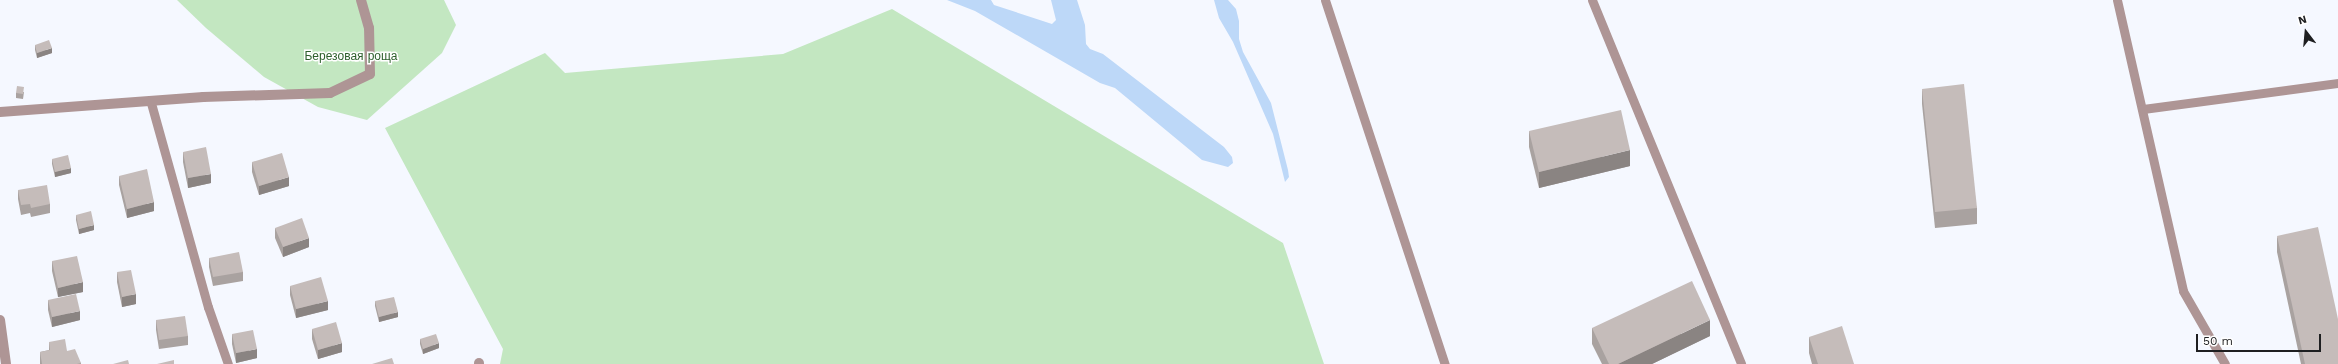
<!DOCTYPE html>
<meta charset="utf-8">
<style>
body{margin:0}
#map{position:relative;width:2338px;height:364px;overflow:hidden;background:#f5f8ff;font-family:"Work Sans",sans-serif}
div>[style]{position:absolute}
[style*='--x']{left:calc(var(--x)*1px);top:calc(var(--y)*1px);width:calc(var(--w)*1px);rotate:calc(var(--a)*1deg)}
.green>*{inset:0;background:#c3e7c1}
.water>*{inset:0;background:#bdd8f8}
.lane>*{height:9px;margin:-4.5px;padding:0 4.5px;transform-origin:4.5px;border-radius:4.5px;background:#ae9595}
.street>*{height:10px;margin:-5px;padding:0 5px;transform-origin:5px;border-radius:5px;background:#ae9595}
.wall>*{inset:0;background:#a9a2a0}
.shaded-wall>*{inset:0;background:#8a8482}
.building>*{inset:0;background:#c5bcba}
span{translate:-50% -50%;white-space:nowrap;text-align:center;line-height:1.15;-webkit-text-stroke:3px #fff;paint-order:stroke}
.park-label{font-size:12px;color:#2d5f2c}
.north{position:absolute;left:2286px;top:12px;width:40px;height:40px;-webkit-text-stroke:3px #fff;paint-order:stroke;rotate:344deg;font-size:11px;font-weight:700;line-height:16px;text-align:center;color:#1e1f21}
.north::after{content:'';display:block;margin:auto;width:14px;height:18px;background:#1e1f21;clip-path:polygon(50% 0,100% 100%,50% 72%,0 100%)}
.scale{position:absolute;left:2196px;top:334px;width:125px;height:18px;box-sizing:border-box;border:2px solid #1e1f21;border-top:0;padding-left:5px;font-size:12px;line-height:14px;white-space:nowrap;color:#1e1f21;-webkit-text-stroke:3px #fff;paint-order:stroke}
</style>
<div id="map">
<div class="green">
<div style="clip-path:polygon(177px 0,444px 0,456px 25px,442px 53px,367px 120px,318px 107px,264px 77px,206px 28px)"></div>
<div style="clip-path:polygon(892px 9px,1283px 243px,1324px 364px,500px 364px,503px 349px,385px 128px,545px 53px,565px 73px,783px 54px)"></div>
</div>
<div class="water">
<div style="clip-path:polygon(947px 0,991px 0,994px 5px,1052px 24px,1056px 20px,1051px 0,1077px 0,1085px 25px,1086px 44px,1090px 49px,1103px 54px,1224px 147px,1232px 157px,1233px 163px,1228px 167px,1202px 160px,1115px 88px,1100px 83px,975px 11px)"></div>
<div style="clip-path:polygon(1214px 0,1228px 0,1236px 9px,1239px 21px,1239px 39px,1243px 52px,1271px 103px,1288px 170px,1289px 177px,1285px 182px,1273px 134px,1233px 42px,1219px 18px)"></div>
</div>
<div class="lane">
<div style="--x:1325;--y:0;--w:383;--a:71.8"></div>
<div style="--x:1592;--y:0;--w:393;--a:67.7"></div>
<div style="--x:2117;--y:0;--w:298;--a:77.2"></div>
<div style="--x:2183;--y:291;--w:84;--a:60.1"></div>
<div style="--x:151;--y:103;--w:212;--a:74.4"></div>
<div style="--x:208;--y:307;--w:60;--a:70.7"></div>
<div style="--x:2143;--y:109;--w:197;--a:-7.6"></div>
</div>
<div class="street">
<div style="--x:0;--y:112;--w:204;--a:-4.2"></div>
<div style="--x:203;--y:97;--w:127;--a:-1.8"></div>
<div style="--x:330;--y:93;--w:44;--a:-25.4"></div>
<div style="--x:370;--y:74;--w:46;--a:-91.2"></div>
<div style="--x:369;--y:28;--w:29;--a:-106"></div>
<div style="--x:0;--y:320;--w:44;--a:82.2"></div>
<div style="--x:479;--y:364;--w:1;--a:-90"></div>
</div>
<div class="wall">
<div style="clip-path:polygon(35px 45px,52px 53px,37px 58px,35px 50px)"></div>
<div style="clip-path:polygon(1922px 89px,1977px 208px,1977px 224px,1935px 228px,1922px 104px)"></div>
<div style="clip-path:polygon(24px 92px,23px 99px,16px 98px,16px 93px)"></div>
<div style="clip-path:polygon(1529px 131px,1630px 166px,1539px 188px,1529px 147px)"></div>
<div style="clip-path:polygon(183px 152px,211px 183px,188px 188px,183px 162px)"></div>
<div style="clip-path:polygon(52px 159px,71px 173px,55px 177px,52px 164px)"></div>
<div style="clip-path:polygon(252px 162px,289px 186px,259px 195px,252px 172px)"></div>
<div style="clip-path:polygon(119px 176px,154px 211px,127px 218px,119px 185px)"></div>
<div style="clip-path:polygon(18px 190px,50px 204px,50px 213px,31px 217px,30px 213px,21px 215px,18px 199px)"></div>
<div style="clip-path:polygon(76px 215px,94px 230px,79px 234px,76px 220px)"></div>
<div style="clip-path:polygon(275px 228px,309px 247px,283px 257px,275px 238px)"></div>
<div style="clip-path:polygon(2277px 236px,2338px 364px,2301px 364px,2277px 252px)"></div>
<div style="clip-path:polygon(209px 258px,243px 272px,243px 281px,213px 286px,209px 267px)"></div>
<div style="clip-path:polygon(52px 261px,83px 292px,58px 297px,52px 271px)"></div>
<div style="clip-path:polygon(117px 272px,136px 304px,122px 307px,117px 282px)"></div>
<div style="clip-path:polygon(290px 286px,328px 310px,296px 318px,290px 295px)"></div>
<div style="clip-path:polygon(48px 300px,80px 320px,52px 327px,48px 310px)"></div>
<div style="clip-path:polygon(375px 301px,398px 317px,379px 322px,375px 306px)"></div>
<div style="clip-path:polygon(156px 320px,188px 336px,188px 345px,159px 349px,156px 330px)"></div>
<div style="clip-path:polygon(1592px 328px,1710px 336px,1652px 364px,1602px 364px,1592px 344px)"></div>
<div style="clip-path:polygon(312px 329px,342px 352px,318px 359px,312px 339px)"></div>
<div style="clip-path:polygon(232px 334px,257px 358px,236px 363px,232px 344px)"></div>
<div style="clip-path:polygon(1809px 337px,1854px 364px,1812px 364px,1809px 353px)"></div>
<div style="clip-path:polygon(420px 339px,439px 348px,423px 354px,420px 344px)"></div>
<div style="clip-path:polygon(49px 342px,67px 351px,81px 363px,81px 364px,40px 364px,40px 352px,49px 350px)"></div>
</div>
<div class="shaded-wall">
<div style="clip-path:polygon(52px 48px,52px 53px,37px 58px,37px 53px)"></div>
<div style="clip-path:polygon(1630px 150px,1630px 166px,1539px 188px,1539px 172px)"></div>
<div style="clip-path:polygon(71px 168px,71px 173px,55px 177px,55px 172px)"></div>
<div style="clip-path:polygon(211px 174px,211px 183px,188px 188px,188px 178px)"></div>
<div style="clip-path:polygon(289px 177px,289px 186px,259px 195px,259px 186px)"></div>
<div style="clip-path:polygon(154px 202px,154px 211px,127px 218px,127px 209px)"></div>
<div style="clip-path:polygon(94px 225px,94px 230px,79px 234px,79px 229px)"></div>
<div style="clip-path:polygon(309px 238px,309px 247px,283px 257px,283px 247px)"></div>
<div style="clip-path:polygon(83px 282px,83px 292px,58px 297px,58px 288px)"></div>
<div style="clip-path:polygon(136px 294px,136px 304px,122px 307px,122px 297px)"></div>
<div style="clip-path:polygon(328px 301px,328px 310px,296px 318px,296px 309px)"></div>
<div style="clip-path:polygon(80px 311px,80px 320px,52px 327px,52px 317px)"></div>
<div style="clip-path:polygon(398px 312px,398px 317px,379px 322px,379px 317px)"></div>
<div style="clip-path:polygon(1710px 320px,1710px 336px,1652px 364px,1618px 364px)"></div>
<div style="clip-path:polygon(342px 343px,342px 352px,318px 359px,318px 350px)"></div>
<div style="clip-path:polygon(439px 343px,439px 348px,423px 354px,423px 349px)"></div>
<div style="clip-path:polygon(257px 349px,257px 358px,236px 363px,236px 353px)"></div>
</div>
<div class="building">
<div style="clip-path:polygon(49px 40px,52px 48px,37px 53px,35px 45px)"></div>
<div style="clip-path:polygon(1964px 84px,1977px 208px,1935px 212px,1922px 89px)"></div>
<div style="clip-path:polygon(17px 86px,24px 87px,23px 94px,16px 93px)"></div>
<div style="clip-path:polygon(1621px 110px,1630px 150px,1539px 172px,1529px 131px)"></div>
<div style="clip-path:polygon(206px 147px,211px 174px,188px 178px,183px 152px)"></div>
<div style="clip-path:polygon(282px 153px,289px 177px,259px 186px,252px 162px)"></div>
<div style="clip-path:polygon(68px 155px,71px 168px,55px 172px,52px 159px)"></div>
<div style="clip-path:polygon(147px 169px,154px 202px,127px 209px,119px 176px)"></div>
<div style="clip-path:polygon(47px 185px,50px 204px,31px 208px,30px 204px,21px 205px,18px 190px)"></div>
<div style="clip-path:polygon(91px 211px,94px 225px,79px 229px,76px 215px)"></div>
<div style="clip-path:polygon(302px 218px,309px 238px,283px 247px,275px 228px)"></div>
<div style="clip-path:polygon(2318px 227px,2338px 319px,2338px 364px,2305px 364px,2277px 236px)"></div>
<div style="clip-path:polygon(239px 252px,243px 272px,213px 277px,209px 258px)"></div>
<div style="clip-path:polygon(77px 256px,83px 282px,58px 288px,52px 261px)"></div>
<div style="clip-path:polygon(131px 270px,136px 294px,122px 297px,117px 272px)"></div>
<div style="clip-path:polygon(321px 277px,328px 301px,296px 309px,290px 286px)"></div>
<div style="clip-path:polygon(1692px 281px,1710px 320px,1618px 364px,1609px 364px,1592px 328px)"></div>
<div style="clip-path:polygon(76px 294px,80px 311px,52px 317px,48px 300px)"></div>
<div style="clip-path:polygon(394px 297px,398px 312px,379px 317px,375px 301px)"></div>
<div style="clip-path:polygon(185px 316px,188px 336px,159px 340px,156px 320px)"></div>
<div style="clip-path:polygon(336px 322px,342px 343px,318px 350px,312px 329px)"></div>
<div style="clip-path:polygon(1842px 326px,1854px 364px,1818px 364px,1809px 337px)"></div>
<div style="clip-path:polygon(253px 330px,257px 349px,236px 353px,232px 334px)"></div>
<div style="clip-path:polygon(436px 334px,439px 343px,423px 349px,420px 339px)"></div>
<div style="clip-path:polygon(65px 339px,67px 351px,75px 349px,81px 363px,77px 364px,42px 364px,40px 352px,50px 350px,49px 342px)"></div>
<div style="clip-path:polygon(392px 358px,394px 364px,372px 364px)"></div>
<div style="clip-path:polygon(128px 360px,129px 364px,113px 364px)"></div>
<div style="clip-path:polygon(174px 360px,174px 364px,157px 364px)"></div>
</div>
<div class="park-label">
<span style="left:351px;top:57px">Березовая роща</span>
</div>
<div class="north">N</div>
<div class="scale">50 m</div>
</div>
